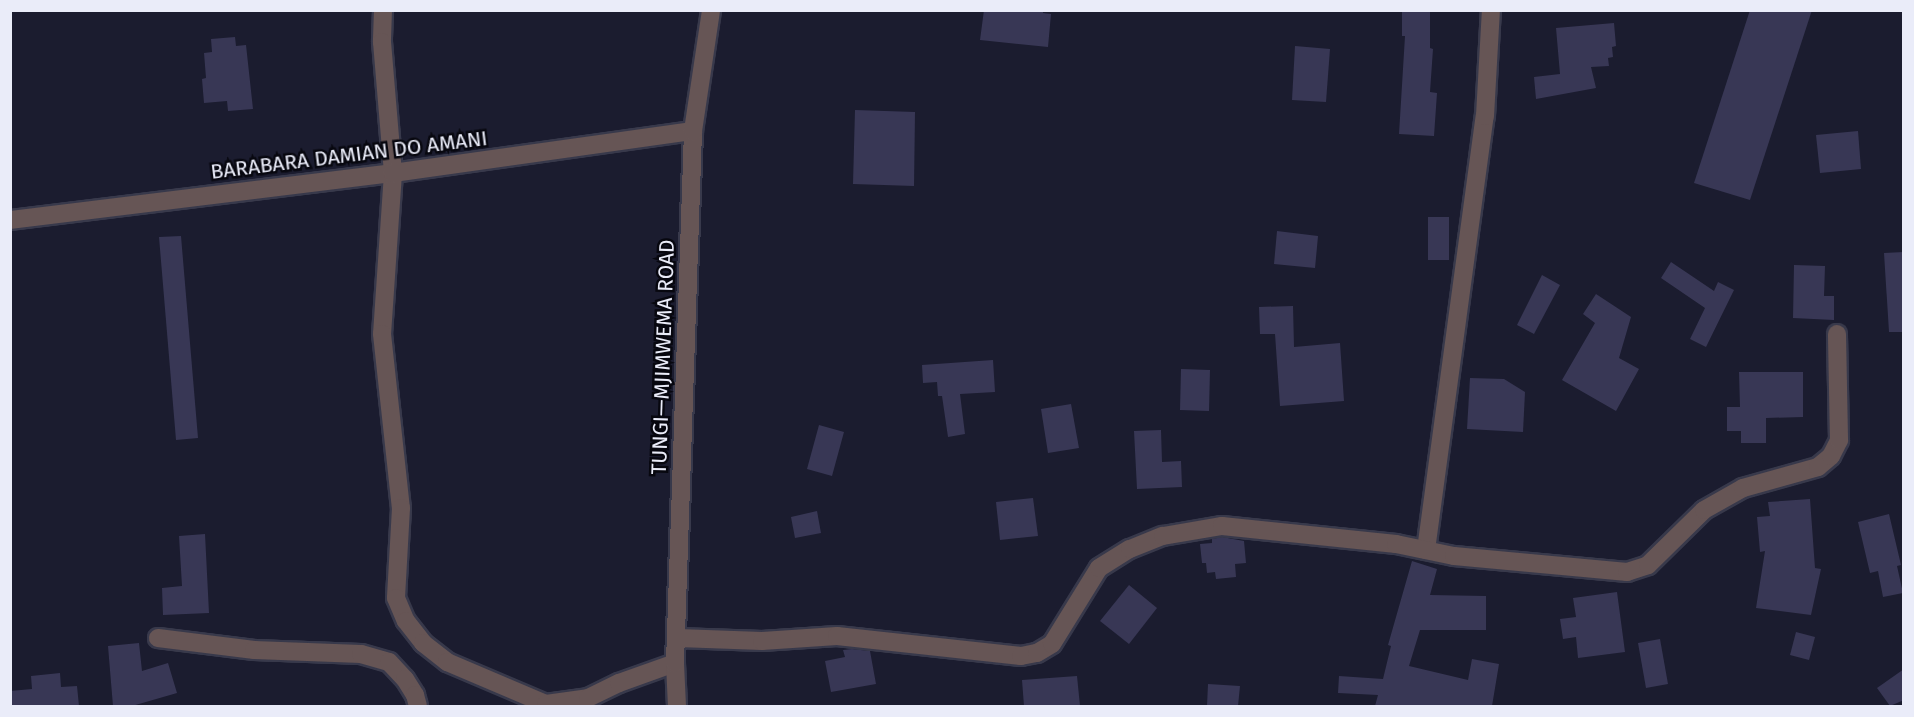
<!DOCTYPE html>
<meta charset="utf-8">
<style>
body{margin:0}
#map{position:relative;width:1914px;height:717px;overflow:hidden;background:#1b1c2f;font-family:"Fira Sans",sans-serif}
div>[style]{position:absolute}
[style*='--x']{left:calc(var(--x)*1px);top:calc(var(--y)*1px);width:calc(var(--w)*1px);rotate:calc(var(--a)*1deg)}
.building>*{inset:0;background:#383755}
.roads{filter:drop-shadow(2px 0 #38394b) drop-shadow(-2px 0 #38394b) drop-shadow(0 2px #38394b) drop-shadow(0 -2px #38394b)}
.minor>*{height:18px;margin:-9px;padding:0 9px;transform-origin:9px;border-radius:9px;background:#655}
span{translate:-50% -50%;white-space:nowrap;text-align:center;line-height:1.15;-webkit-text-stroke:5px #07070f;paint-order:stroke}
.street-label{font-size:21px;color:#eaecf9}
.frame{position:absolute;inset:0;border:12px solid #eaecf9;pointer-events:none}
</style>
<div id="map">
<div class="building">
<div style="clip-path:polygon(984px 10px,1043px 10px,1043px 13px,1051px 14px,1048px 47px,980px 40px)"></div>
<div style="clip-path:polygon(1402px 10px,1430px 11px,1430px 48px,1433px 49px,1430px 92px,1437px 93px,1434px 136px,1399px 134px,1405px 36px,1402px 36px)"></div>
<div style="clip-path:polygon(1750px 10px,1812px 10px,1750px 200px,1694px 183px)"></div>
<div style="clip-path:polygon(1614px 23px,1616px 46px,1612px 47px,1613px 57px,1608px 58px,1609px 66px,1591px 67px,1596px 88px,1536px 99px,1534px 77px,1560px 74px,1556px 28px)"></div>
<div style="clip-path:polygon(235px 37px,236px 46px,246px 45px,253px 109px,228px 111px,227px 101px,204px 103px,202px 79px,206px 78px,204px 53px,212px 52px,211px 39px)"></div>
<div style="clip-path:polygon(1295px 46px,1330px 49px,1326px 102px,1292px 100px)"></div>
<div style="clip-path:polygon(855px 110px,915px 112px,914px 186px,853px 184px)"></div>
<div style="clip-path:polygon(1858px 131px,1861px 169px,1820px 173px,1816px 135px)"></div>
<div style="clip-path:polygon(1428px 217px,1449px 217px,1449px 260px,1428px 260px)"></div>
<div style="clip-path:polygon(1277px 231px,1318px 236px,1315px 268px,1274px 264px)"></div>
<div style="clip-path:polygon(181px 236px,198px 438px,176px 440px,159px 237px)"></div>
<div style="clip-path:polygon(1904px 252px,1904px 332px,1889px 332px,1884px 253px)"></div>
<div style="clip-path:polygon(1671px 262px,1714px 291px,1718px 282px,1734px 290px,1706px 347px,1690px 339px,1705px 308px,1661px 278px)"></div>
<div style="clip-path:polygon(1794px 265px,1825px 266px,1824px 296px,1834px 296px,1834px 320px,1793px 318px)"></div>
<div style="clip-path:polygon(1542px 275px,1560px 285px,1534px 334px,1517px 325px)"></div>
<div style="clip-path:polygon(1596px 294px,1631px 317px,1619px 358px,1639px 369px,1616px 411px,1562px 380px,1595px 323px,1583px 314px)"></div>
<div style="clip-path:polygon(1293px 306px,1294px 347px,1340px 343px,1344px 401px,1280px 406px,1275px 334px,1260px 334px,1259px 307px)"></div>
<div style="clip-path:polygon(993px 360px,995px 392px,960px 394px,965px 434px,948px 437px,942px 396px,938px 396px,937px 382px,923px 383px,922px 365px)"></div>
<div style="clip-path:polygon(1181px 369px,1210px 370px,1209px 411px,1180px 410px)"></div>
<div style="clip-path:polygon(1739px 372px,1803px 372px,1803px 417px,1766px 418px,1766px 443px,1741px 443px,1741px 431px,1727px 431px,1727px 407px,1740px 407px)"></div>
<div style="clip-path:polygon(1470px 378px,1504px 379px,1525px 392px,1523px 432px,1467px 429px)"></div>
<div style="clip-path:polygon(1071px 404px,1079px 448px,1048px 453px,1041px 409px)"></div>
<div style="clip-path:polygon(819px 425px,844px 432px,832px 476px,807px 469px)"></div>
<div style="clip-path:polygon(1161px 430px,1162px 462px,1181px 461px,1182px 487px,1137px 489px,1134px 431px)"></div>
<div style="clip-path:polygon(1033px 498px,1038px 536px,1000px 540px,996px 502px)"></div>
<div style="clip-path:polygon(1810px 499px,1815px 568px,1821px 569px,1811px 615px,1756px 608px,1765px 551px,1760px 552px,1757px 517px,1770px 516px,1768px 502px)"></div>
<div style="clip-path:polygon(817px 511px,821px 533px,795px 538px,791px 517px)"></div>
<div style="clip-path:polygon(1889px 514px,1901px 565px,1897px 566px,1903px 593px,1883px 597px,1878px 571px,1870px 573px,1858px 522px)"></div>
<div style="clip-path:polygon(205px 534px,209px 613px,163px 615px,162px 588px,182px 586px,179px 536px)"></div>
<div style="clip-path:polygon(1222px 537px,1244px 541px,1246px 563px,1235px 564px,1236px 577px,1216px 579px,1215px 572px,1207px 573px,1206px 563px,1202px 563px,1200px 544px,1212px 543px,1212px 539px)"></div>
<div style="clip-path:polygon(1412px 561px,1437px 569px,1430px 595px,1486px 596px,1486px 630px,1420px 630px,1409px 666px,1468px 680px,1472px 659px,1499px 664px,1492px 706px,1375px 706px,1378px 695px,1338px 693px,1339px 676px,1383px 679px,1391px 646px,1388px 645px)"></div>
<div style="clip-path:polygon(1129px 585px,1157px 608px,1129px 644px,1100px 621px)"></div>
<div style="clip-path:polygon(1617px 592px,1625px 652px,1578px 658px,1576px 637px,1563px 639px,1560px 619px,1576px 617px,1573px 598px)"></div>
<div style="clip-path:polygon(1796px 632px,1815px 637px,1809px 660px,1790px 655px)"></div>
<div style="clip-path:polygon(1660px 639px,1668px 684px,1646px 688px,1638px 643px)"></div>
<div style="clip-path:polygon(139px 643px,142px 671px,168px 663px,177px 693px,132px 706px,113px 706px,108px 646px)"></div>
<div style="clip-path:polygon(852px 649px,870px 651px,876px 684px,831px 692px,825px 661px,845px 657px,843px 650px)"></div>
<div style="clip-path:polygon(1904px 669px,1904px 700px,1890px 706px,1877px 688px)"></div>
<div style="clip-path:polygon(60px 673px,61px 687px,77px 686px,79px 706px,10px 706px,10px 691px,32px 689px,31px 676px)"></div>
<div style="clip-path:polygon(1077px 676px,1080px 706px,1024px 706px,1022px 680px)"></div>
<div style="clip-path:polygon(1208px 684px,1240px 686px,1238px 706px,1207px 706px)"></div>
</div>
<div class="roads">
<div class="minor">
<div style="--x:383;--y:10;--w:32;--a:92"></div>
<div style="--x:382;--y:42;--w:131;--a:85.2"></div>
<div style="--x:393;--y:173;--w:161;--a:93.9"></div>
<div style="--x:382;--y:334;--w:175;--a:83.8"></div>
<div style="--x:401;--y:508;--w:90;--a:93.2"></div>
<div style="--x:396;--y:598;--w:25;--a:67"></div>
<div style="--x:406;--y:621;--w:28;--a:52"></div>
<div style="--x:423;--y:643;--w:31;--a:38"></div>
<div style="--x:447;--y:662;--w:108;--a:23"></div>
<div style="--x:546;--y:704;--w:42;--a:-8.1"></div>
<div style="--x:588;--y:698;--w:34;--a:-26"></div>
<div style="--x:619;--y:683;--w:59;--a:-19.7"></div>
<div style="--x:10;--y:220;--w:386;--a:-7"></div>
<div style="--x:393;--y:173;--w:303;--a:-8"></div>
<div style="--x:1426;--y:550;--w:438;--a:-82.3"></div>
<div style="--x:1485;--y:116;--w:106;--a:-86.8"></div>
<div style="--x:158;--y:638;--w:97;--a:7.1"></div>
<div style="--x:254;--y:650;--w:107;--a:2.1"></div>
<div style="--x:361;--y:654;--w:29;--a:16"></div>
<div style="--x:389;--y:662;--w:23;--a:47"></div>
<div style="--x:405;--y:679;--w:19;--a:58"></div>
<div style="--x:415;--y:695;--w:11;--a:75"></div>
<div style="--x:678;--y:638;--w:84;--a:2"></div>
<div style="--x:762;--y:641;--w:75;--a:-3.8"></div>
<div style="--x:837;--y:636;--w:185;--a:6.2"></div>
<div style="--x:1021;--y:656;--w:16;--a:-11"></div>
<div style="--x:1037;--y:653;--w:17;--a:-31"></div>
<div style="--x:1052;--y:644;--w:89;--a:-58.3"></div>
<div style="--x:1099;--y:568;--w:36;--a:-32"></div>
<div style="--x:1130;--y:549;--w:35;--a:-22"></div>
<div style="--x:1163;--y:536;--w:60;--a:-9.6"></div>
<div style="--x:1222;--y:526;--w:175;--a:5.9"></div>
<div style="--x:1396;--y:544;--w:59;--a:11.7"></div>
<div style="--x:1454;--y:556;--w:174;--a:5.3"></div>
<div style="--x:1627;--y:572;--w:22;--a:-18"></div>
<div style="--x:1648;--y:565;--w:78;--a:-44.5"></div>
<div style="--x:1704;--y:510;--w:45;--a:-29.4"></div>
<div style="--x:1743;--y:488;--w:78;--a:-15.6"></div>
<div style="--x:1818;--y:467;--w:17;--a:-40"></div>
<div style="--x:1831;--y:456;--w:18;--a:-63"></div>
<div style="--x:1839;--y:440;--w:106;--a:-91.1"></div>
<div style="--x:677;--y:706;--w:43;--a:-92.7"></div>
<div style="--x:675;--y:663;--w:532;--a:-88.06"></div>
<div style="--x:693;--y:131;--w:122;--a:-81.5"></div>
</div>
</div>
<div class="street-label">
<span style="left:349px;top:155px;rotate:-7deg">BARABARA DAMIAN DO AMANI</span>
<span style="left:663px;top:357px;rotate:-88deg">TUNGI—MJIMWEMA ROAD</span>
</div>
<div class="frame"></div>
</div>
